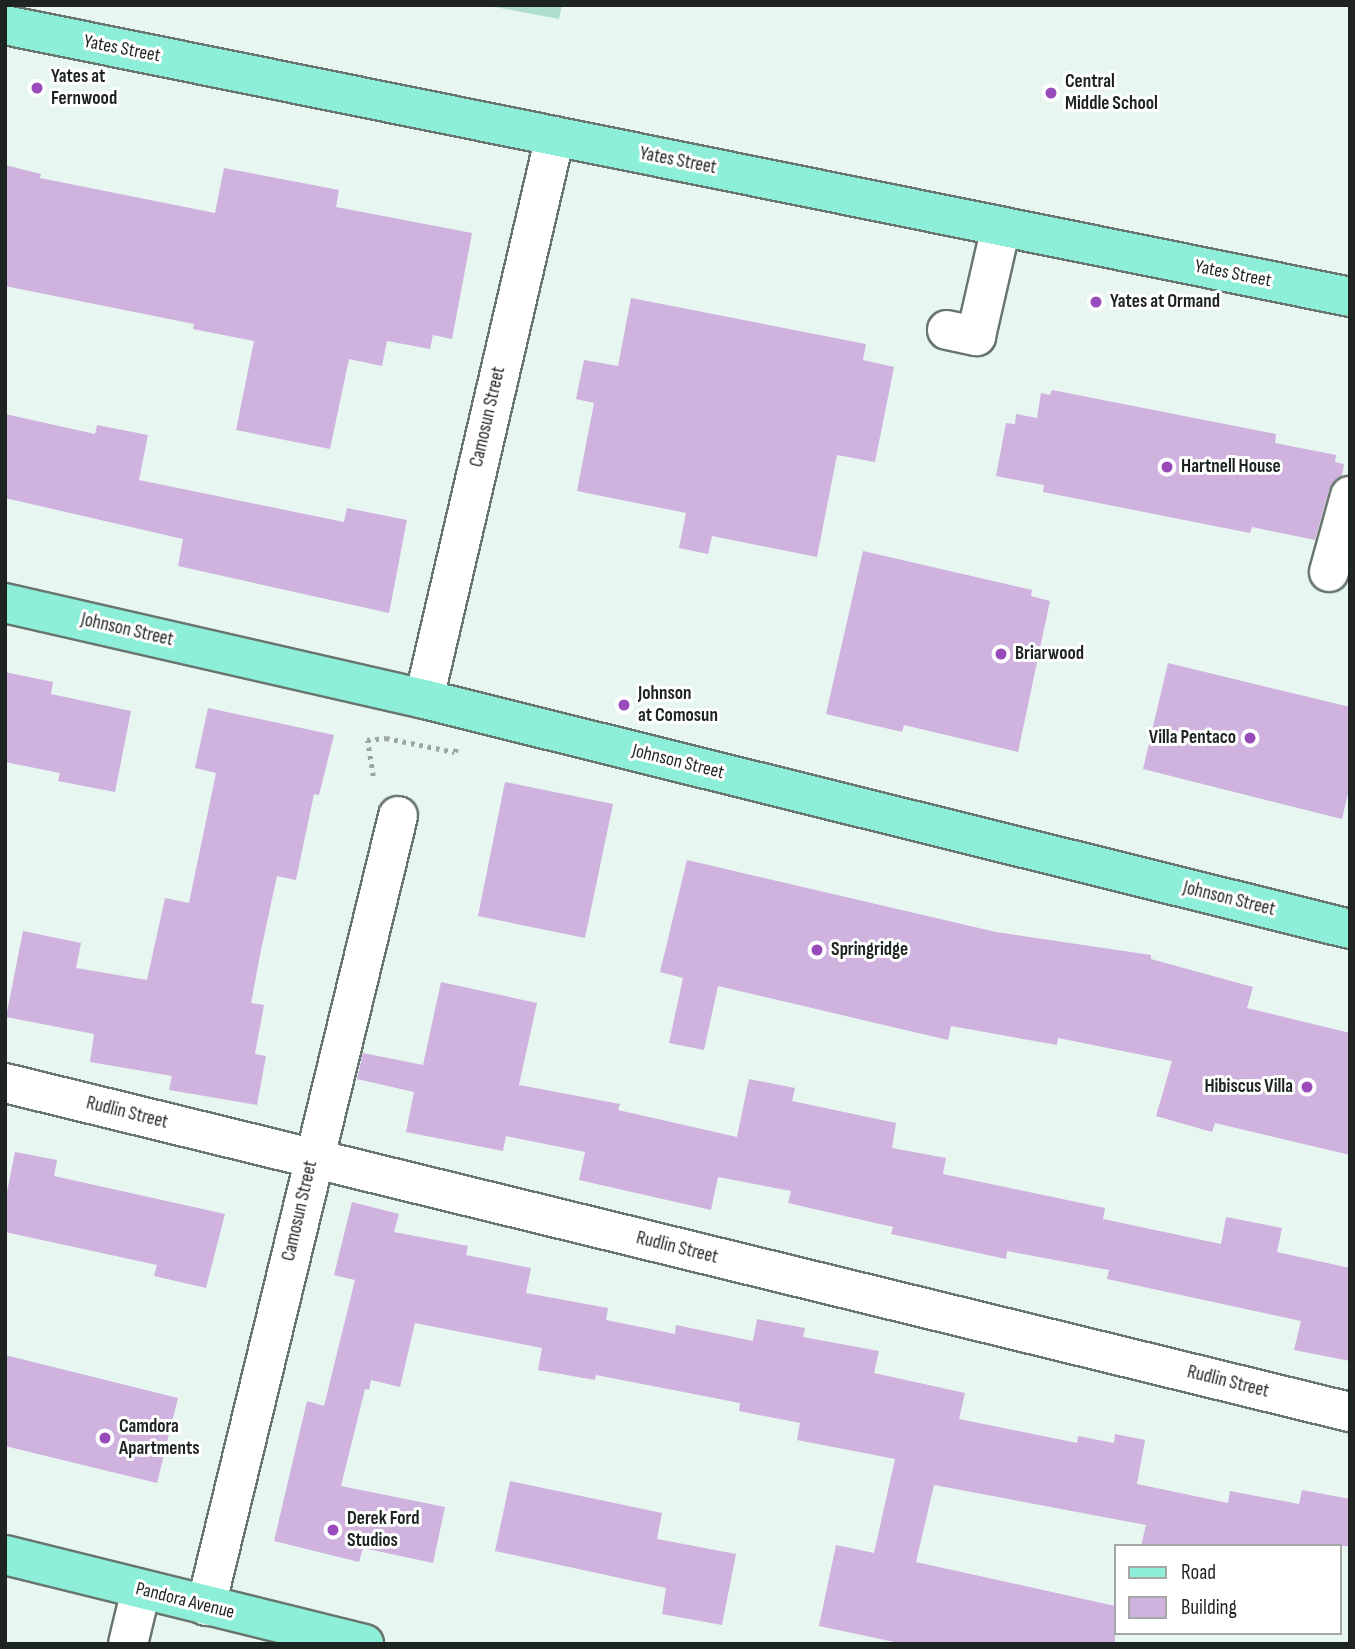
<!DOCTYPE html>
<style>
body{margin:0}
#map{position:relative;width:1355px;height:1649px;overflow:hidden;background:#e7f6f1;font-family:"Sofia Sans Condensed",sans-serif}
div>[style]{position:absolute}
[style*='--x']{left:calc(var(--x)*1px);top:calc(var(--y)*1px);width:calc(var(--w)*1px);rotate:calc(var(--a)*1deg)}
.green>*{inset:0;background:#aedece}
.building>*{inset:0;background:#cfb3de}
.path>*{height:4.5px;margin-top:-2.25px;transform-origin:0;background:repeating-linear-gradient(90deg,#9ba6a2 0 3.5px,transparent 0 8.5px)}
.roads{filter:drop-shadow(2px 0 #687570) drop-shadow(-2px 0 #687570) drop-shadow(0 2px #687570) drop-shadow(0 -2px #687570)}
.minor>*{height:38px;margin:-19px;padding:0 19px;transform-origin:19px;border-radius:19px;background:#fff}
.major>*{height:38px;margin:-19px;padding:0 19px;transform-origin:19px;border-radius:19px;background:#8defd7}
.dots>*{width:19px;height:19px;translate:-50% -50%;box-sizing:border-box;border:4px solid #fff;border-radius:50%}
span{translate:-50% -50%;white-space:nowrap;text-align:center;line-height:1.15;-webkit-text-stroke:6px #fff;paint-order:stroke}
.street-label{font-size:19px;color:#1e2422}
.poi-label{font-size:19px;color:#1e2422;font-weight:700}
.left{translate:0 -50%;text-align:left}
.right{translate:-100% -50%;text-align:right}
.frame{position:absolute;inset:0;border:7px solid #1e2422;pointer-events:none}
.legend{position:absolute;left:1114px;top:1544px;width:228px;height:91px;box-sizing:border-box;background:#fff;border:2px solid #a5a7a7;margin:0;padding:9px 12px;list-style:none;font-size:21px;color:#1e2422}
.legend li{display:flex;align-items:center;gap:14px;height:35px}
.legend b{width:35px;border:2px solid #a5a7a7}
</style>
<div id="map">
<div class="green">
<div style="clip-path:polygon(484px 5px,562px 5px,559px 19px)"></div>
</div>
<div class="building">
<div style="clip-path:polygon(5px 165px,41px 174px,40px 178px,215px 213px,224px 168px,339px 190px,336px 207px,472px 233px,452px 339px,433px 335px,430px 349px,387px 341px,382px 366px,349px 359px,330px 449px,236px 430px,254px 341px,193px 329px,194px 324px,5px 286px)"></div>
<div style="clip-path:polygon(631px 298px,866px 344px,863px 360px,894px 367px,875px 462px,837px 455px,817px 557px,712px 536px,708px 554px,679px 548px,686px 513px,577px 491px,594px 403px,576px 399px,584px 360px,618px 366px)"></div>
<div style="clip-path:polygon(1052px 390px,1276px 434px,1275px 443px,1336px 455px,1335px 462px,1344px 464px,1342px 476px,1329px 490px,1315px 540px,1252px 527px,1250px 533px,1043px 492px,1044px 485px,996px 476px,1006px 423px,1015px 424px,1016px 414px,1037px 418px,1041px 393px,1050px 395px)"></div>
<div style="clip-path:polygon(5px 414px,95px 434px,97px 425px,148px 435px,139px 480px,344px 522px,347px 508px,407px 520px,389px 613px,178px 566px,183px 539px,5px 498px)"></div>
<div style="clip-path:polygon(863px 551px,1032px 590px,1031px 596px,1050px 601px,1018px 752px,904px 725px,902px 732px,826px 714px)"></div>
<div style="clip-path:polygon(1168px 663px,1350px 707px,1350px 785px,1342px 819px,1143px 769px)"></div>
<div style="clip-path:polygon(5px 672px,53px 682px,51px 694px,131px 711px,115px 792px,58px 781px,60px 773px,5px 762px)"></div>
<div style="clip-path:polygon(208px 708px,334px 735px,319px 795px,314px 794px,296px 880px,277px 876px,261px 950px,251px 1003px,264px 1005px,255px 1054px,266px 1056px,257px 1105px,169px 1090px,172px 1076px,90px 1062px,94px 1034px,6px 1017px,23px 931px,81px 943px,76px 968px,147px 980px,165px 898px,189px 903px,216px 773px,195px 768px)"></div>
<div style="clip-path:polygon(505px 782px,613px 804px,585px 938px,478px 916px)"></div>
<div style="clip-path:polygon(687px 860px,996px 932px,1151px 955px,1151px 959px,1253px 987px,1247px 1008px,1350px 1033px,1350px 1155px,1215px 1123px,1212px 1132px,1156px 1116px,1172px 1061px,1058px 1038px,1057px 1045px,951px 1026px,948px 1040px,718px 986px,704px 1050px,669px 1043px,683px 978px,660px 972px)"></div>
<div style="clip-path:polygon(441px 982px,537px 1003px,519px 1085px,620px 1104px,618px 1110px,737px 1137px,749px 1079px,795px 1088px,792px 1101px,896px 1123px,892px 1148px,946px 1158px,943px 1174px,1105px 1208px,1103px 1219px,1221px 1244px,1226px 1217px,1282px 1228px,1277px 1252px,1350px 1268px,1350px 1361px,1294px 1350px,1301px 1321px,1107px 1279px,1109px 1270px,1007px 1251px,1006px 1259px,891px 1234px,893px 1227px,788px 1203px,791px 1191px,718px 1177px,711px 1210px,579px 1180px,585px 1152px,506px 1136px,503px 1151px,406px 1132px,414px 1092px,357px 1079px,363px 1053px,423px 1065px)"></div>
<div style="clip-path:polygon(15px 1152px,57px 1160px,54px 1176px,225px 1214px,206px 1288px,154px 1276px,157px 1265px,5px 1232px,5px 1202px)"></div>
<div style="clip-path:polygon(352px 1202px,399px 1214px,394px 1232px,468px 1246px,466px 1255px,531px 1268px,526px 1293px,608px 1308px,606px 1320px,675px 1334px,676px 1325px,753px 1341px,757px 1319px,805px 1328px,803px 1337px,879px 1351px,874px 1373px,965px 1393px,959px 1419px,1077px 1443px,1078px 1436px,1114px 1443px,1115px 1434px,1145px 1440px,1137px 1484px,1228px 1503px,1230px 1491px,1299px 1504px,1302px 1490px,1350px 1499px,1350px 1546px,1141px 1546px,1146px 1525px,934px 1485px,916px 1562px,1115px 1606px,1115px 1644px,904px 1644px,819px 1626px,836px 1545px,874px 1553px,895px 1459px,797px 1440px,800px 1423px,739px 1411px,740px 1403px,596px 1375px,595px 1380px,538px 1370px,542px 1348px,415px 1323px,400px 1387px,371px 1380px,369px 1390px,365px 1389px,341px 1486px,445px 1507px,433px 1563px,363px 1548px,359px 1562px,274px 1541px,307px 1401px,324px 1406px,355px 1280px,334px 1275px)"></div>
<div style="clip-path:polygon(5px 1355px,178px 1398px,157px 1483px,5px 1446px)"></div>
<div style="clip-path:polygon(510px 1481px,662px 1513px,657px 1539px,736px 1554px,722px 1625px,662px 1614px,666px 1588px,495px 1551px)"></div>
</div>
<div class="path">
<div style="--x:373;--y:776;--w:36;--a:-99"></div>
<div style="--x:367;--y:740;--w:19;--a:-6"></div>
<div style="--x:386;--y:738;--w:70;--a:11.5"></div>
<div style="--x:455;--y:752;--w:5;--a:-68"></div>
</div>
<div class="roads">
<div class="minor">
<div style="--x:947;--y:330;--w:30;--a:12"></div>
<div style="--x:976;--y:336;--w:112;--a:-77.1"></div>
<div style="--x:1329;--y:572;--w:79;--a:-74.6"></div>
<div style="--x:424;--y:699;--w:578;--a:-76.9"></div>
<div style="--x:5;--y:1083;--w:1385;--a:13.75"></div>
<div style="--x:206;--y:1606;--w:813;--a:-76.34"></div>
<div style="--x:128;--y:1644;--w:56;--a:-76.5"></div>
</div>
<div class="major">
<div style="--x:5;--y:25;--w:1372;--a:11.43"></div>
<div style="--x:5;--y:603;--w:430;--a:12.9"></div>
<div style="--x:424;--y:699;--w:954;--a:13.95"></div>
<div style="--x:5;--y:1555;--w:370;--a:13.9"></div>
</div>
</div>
<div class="dots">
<div style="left:37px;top:88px;background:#994bbb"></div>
<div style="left:1051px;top:93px;background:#994bbb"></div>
<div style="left:1096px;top:302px;background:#994bbb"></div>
<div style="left:1167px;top:467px;background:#994bbb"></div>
<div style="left:1001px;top:654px;background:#994bbb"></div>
<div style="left:624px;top:705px;background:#994bbb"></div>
<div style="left:1250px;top:738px;background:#994bbb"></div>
<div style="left:817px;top:950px;background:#994bbb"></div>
<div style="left:1307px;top:1087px;background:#994bbb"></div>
<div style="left:105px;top:1438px;background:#994bbb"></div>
<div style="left:333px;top:1530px;background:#994bbb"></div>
</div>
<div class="street-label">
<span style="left:122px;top:49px;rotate:11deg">Yates Street</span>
<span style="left:678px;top:161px;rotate:11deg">Yates Street</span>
<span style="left:1233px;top:274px;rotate:11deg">Yates Street</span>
<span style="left:488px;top:417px;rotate:-77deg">Camosun Street</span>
<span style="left:127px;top:630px;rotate:13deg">Johnson Street</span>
<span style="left:678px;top:762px;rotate:14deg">Johnson Street</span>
<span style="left:1229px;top:899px;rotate:14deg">Johnson Street</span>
<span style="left:127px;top:1113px;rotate:14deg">Rudlin Street</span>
<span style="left:300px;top:1211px;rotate:-77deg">Camosun Street</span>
<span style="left:677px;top:1248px;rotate:14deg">Rudlin Street</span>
<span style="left:1228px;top:1382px;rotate:14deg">Rudlin Street</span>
<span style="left:185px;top:1601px;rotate:14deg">Pandora Avenue</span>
</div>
<div class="poi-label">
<span class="left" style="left:51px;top:88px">Yates at<br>Fernwood</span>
<span class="left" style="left:1065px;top:93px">Central<br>Middle School</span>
<span class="left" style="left:1110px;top:302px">Yates at Ormand</span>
<span class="left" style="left:1181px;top:467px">Hartnell House</span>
<span class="left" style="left:1015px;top:654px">Briarwood</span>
<span class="left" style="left:638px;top:705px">Johnson<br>at Comosun</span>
<span class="right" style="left:1236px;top:738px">Villa Pentaco</span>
<span class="left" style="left:831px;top:950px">Springridge</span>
<span class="right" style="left:1293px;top:1087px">Hibiscus Villa</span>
<span class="left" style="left:119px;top:1438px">Camdora<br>Apartments</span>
<span class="left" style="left:347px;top:1530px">Derek Ford<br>Studios</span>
</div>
<div class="frame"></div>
<ul class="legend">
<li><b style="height:9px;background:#8defd7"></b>Road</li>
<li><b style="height:19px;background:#cfb3de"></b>Building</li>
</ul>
</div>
